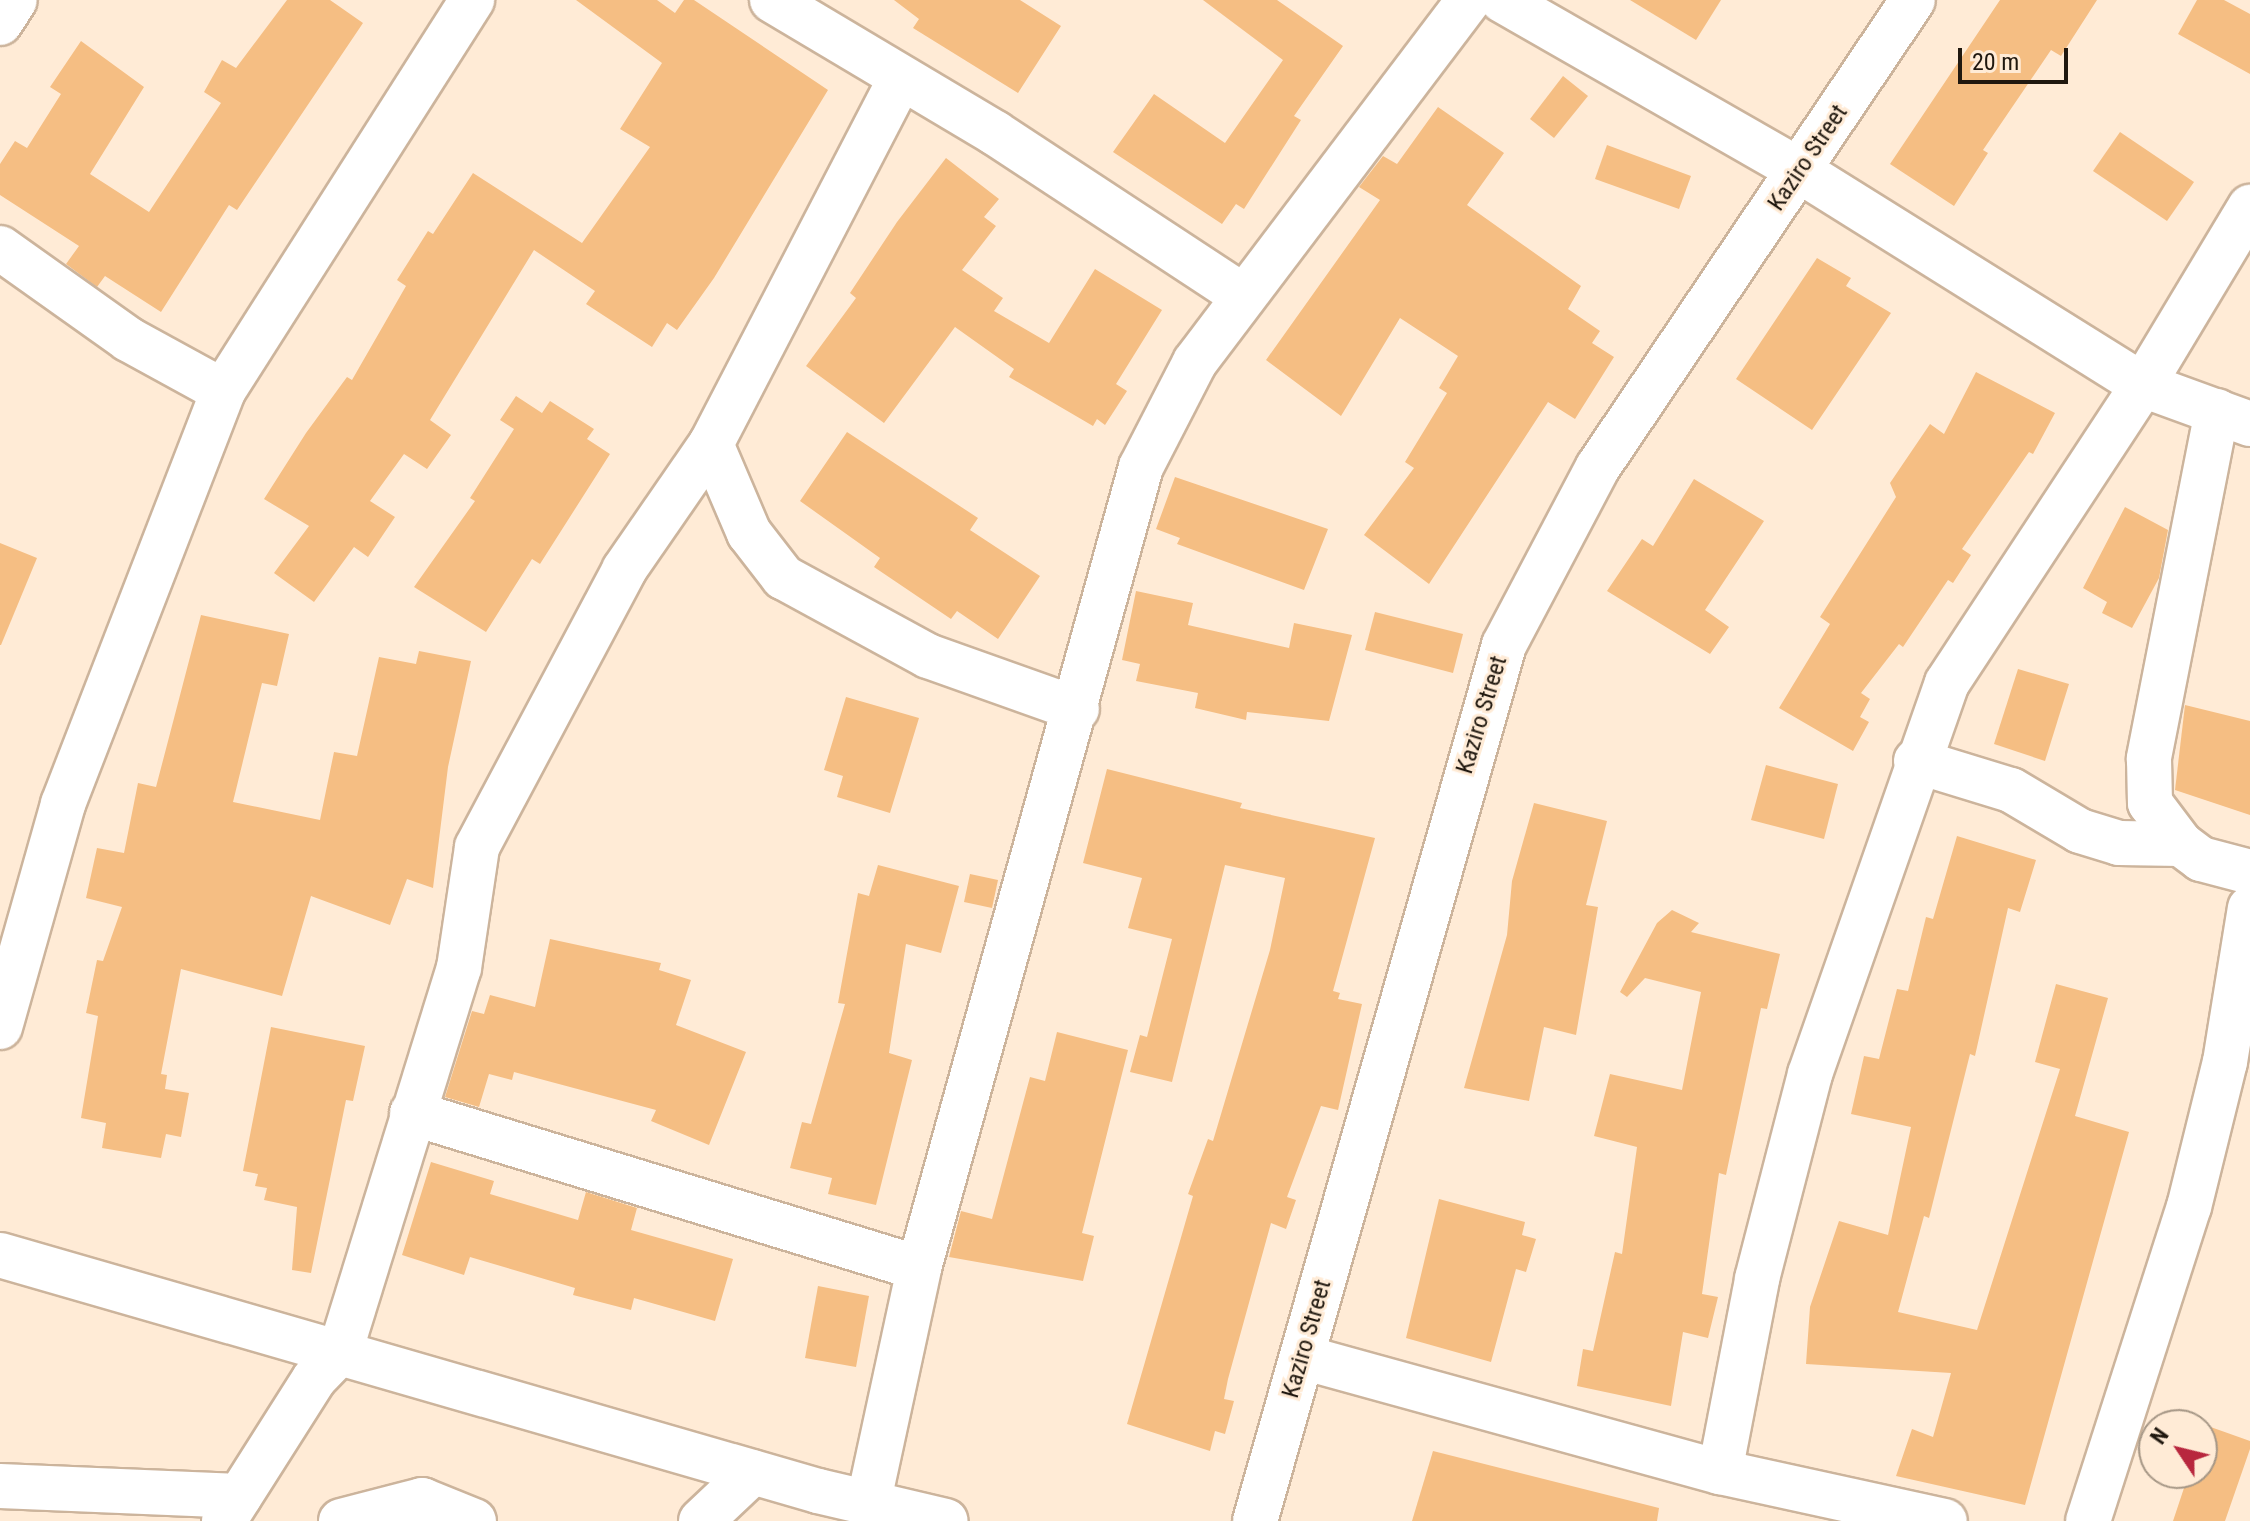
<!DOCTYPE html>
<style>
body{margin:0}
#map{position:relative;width:2250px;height:1521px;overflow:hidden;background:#ffebd6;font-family:"Roboto Condensed",sans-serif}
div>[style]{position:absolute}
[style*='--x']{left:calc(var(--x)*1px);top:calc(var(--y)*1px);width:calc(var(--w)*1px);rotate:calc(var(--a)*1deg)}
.building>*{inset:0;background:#f5be83}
.roads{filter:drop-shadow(2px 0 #ccb49c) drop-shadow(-2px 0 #ccb49c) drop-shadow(0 2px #ccb49c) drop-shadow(0 -2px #ccb49c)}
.minor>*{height:44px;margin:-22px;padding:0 22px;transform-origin:22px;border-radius:22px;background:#fff}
span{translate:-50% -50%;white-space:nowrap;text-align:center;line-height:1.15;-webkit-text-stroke:6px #ffebd6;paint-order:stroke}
.street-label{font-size:24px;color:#20180f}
.north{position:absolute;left:2138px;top:1409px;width:80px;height:80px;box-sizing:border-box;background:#ffebd6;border:2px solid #a69786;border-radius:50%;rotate:305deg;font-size:22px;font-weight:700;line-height:32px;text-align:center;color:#20180f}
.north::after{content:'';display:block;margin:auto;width:28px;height:36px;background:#b8273e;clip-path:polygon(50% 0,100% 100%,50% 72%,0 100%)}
.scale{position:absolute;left:1958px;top:48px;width:110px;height:36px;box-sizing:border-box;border:4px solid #20180f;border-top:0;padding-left:10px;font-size:24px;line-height:28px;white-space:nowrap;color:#20180f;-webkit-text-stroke:6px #ffebd6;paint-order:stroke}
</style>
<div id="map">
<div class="building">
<div style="clip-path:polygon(287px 0,330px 0,363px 23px,237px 210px,229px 205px,161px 312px,105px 276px,97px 287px,66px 264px,79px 246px,0 195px,0 164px,15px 141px,27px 148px,61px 94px,50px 87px,81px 41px,144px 87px,90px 174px,149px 212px,221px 103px,204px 92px,222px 60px,236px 68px)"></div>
<div style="clip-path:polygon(576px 0,657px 0,675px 13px,684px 0,694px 0,828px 90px,714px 278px,677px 330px,667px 323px,652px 347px,586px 304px,595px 291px,534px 250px,430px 420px,451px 435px,427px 469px,404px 454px,370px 501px,395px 517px,368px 557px,354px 547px,314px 602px,274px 573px,309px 526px,264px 499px,306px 433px,347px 377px,352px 380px,406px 286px,397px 280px,428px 231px,433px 234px,473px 173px,582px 243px,650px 147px,620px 129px,662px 63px)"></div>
<div style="clip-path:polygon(894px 0,1020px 0,1061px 26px,1018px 93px,913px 28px,919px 19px)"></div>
<div style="clip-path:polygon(1203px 0,1277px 0,1343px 46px,1294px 116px,1301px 120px,1244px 209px,1236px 204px,1222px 224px,1113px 152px,1154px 94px,1225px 143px,1283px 60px)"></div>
<div style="clip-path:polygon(1630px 0,1721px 0,1696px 40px)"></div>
<div style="clip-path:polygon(2000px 0,2097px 0,2061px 56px,2051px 50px,1983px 150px,1988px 153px,1954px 206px,1890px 164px)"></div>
<div style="clip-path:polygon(2197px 0,2224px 0,2250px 14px,2250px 74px,2178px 34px)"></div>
<div style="clip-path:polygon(1563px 76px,1588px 96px,1554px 138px,1530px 119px)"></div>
<div style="clip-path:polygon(1438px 107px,1504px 153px,1467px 205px,1581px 286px,1568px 309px,1600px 331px,1592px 343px,1614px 357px,1575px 419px,1548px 402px,1429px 584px,1364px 535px,1414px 468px,1405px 462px,1447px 393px,1439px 388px,1458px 356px,1400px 318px,1341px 416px,1266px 360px,1380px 200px,1359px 187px,1383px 156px,1397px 164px)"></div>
<div style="clip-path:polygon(2120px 132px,2194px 182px,2167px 221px,2093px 171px)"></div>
<div style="clip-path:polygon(1607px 145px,1691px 176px,1679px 209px,1595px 179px)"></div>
<div style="clip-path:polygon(946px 158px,999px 199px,984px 217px,996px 226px,962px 270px,1003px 298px,994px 311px,1049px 343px,1095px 269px,1162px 310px,1116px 384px,1127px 391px,1105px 425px,1097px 419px,1093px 426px,1009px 377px,1014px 369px,955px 327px,884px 423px,806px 366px,856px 298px,850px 293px,897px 222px)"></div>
<div style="clip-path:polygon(1817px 258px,1851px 278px,1846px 286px,1891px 313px,1812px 430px,1736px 379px)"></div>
<div style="clip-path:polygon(1976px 372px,2055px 413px,2033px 454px,2029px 452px,1962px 549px,1971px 555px,1953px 583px,1948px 580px,1903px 647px,1899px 644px,1861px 693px,1870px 699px,1860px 717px,1869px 722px,1853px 751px,1779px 708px,1830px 624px,1820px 617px,1896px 497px,1890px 483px,1930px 424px,1944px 434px)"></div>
<div style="clip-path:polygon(516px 396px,542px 413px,550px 401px,594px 429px,587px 439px,610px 454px,540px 564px,532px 559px,486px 632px,414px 587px,475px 501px,470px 498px,514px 429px,500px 420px)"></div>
<div style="clip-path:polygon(847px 432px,978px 518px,970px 530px,1040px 576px,998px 639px,957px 611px,951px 619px,874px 567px,880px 558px,800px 501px)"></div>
<div style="clip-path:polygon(1175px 477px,1328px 529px,1304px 590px,1177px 544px,1180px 538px,1156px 529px)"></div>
<div style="clip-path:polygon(1694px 479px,1764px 521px,1705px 610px,1729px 627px,1710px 654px,1607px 591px,1642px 539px,1653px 546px)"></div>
<div style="clip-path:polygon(2125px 507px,2168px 530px,2159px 578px,2132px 628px,2102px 613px,2107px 602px,2083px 588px)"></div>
<div style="clip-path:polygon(0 543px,37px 558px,1px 645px,0 645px)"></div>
<div style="clip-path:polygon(1136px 591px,1193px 603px,1188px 625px,1289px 648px,1294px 623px,1352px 635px,1329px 721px,1247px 712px,1246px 720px,1195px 708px,1198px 693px,1136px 681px,1140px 664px,1122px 660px)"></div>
<div style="clip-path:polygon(1375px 612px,1463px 634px,1453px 673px,1365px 650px)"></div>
<div style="clip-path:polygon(201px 615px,289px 634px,277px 686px,262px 683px,233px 802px,320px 820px,334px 752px,357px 756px,379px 657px,416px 664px,419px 651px,471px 661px,448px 767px,433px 888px,407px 879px,390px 925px,311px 896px,282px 996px,181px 969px,161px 1074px,167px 1075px,165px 1089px,189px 1093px,181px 1137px,166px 1134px,161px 1158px,102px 1148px,106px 1123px,81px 1118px,98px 1016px,86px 1013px,97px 960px,103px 961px,122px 907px,86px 898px,97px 848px,124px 853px,138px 783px,156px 787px)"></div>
<div style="clip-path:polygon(2018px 669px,2069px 684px,2045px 761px,1994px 744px)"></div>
<div style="clip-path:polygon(846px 697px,919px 718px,890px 813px,837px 797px,843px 776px,824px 770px)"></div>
<div style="clip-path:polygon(2185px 705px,2250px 721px,2250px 815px,2175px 790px)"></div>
<div style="clip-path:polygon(1766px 765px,1838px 784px,1824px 839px,1751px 820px)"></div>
<div style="clip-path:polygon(1107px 769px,1242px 803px,1240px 808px,1375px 838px,1333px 991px,1340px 993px,1338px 999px,1362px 1004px,1338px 1110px,1321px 1106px,1287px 1197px,1296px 1200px,1286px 1229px,1271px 1223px,1228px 1379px,1224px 1399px,1234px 1401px,1225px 1434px,1215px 1431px,1210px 1451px,1127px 1424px,1193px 1196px,1188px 1194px,1208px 1139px,1213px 1141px,1270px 950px,1285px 878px,1225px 865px,1172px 1082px,1130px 1072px,1140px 1035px,1147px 1037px,1172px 939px,1128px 928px,1142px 878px,1083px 863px)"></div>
<div style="clip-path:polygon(1534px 803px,1607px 821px,1586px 905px,1598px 907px,1576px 1035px,1544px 1027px,1529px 1101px,1464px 1088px,1507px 935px,1512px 881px)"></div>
<div style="clip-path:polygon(1957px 836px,2036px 860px,2020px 912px,2008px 908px,1975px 1056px,1970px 1054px,1929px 1218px,1924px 1216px,1898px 1312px,1977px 1330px,2060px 1069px,2035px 1062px,2056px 984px,2108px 998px,2075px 1116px,2129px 1132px,2025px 1505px,1896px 1476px,1912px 1429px,1933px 1437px,1951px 1373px,1806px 1364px,1810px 1307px,1839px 1221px,1888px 1235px,1911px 1127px,1851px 1114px,1864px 1056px,1879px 1059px,1897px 989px,1908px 991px,1926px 917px,1933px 919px)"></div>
<div style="clip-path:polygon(878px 865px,959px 886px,941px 953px,906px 944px,889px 1053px,912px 1060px,876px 1205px,828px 1194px,832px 1178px,790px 1168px,802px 1122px,811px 1124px,845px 1004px,838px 1003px,858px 893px,869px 896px)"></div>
<div style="clip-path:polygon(970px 874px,998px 880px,992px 908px,964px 902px)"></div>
<div style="clip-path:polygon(1672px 910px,1699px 923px,1691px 932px,1780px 954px,1767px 1009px,1761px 1008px,1726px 1175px,1719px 1173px,1702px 1294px,1718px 1297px,1708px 1338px,1683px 1332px,1671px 1406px,1577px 1386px,1583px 1349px,1593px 1351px,1615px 1252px,1622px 1254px,1637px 1147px,1594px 1136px,1610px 1074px,1682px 1090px,1701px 992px,1645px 978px,1627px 997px,1620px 992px,1657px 923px)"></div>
<div style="clip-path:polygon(550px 939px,661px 963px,659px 970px,691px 980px,676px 1025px,746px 1052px,709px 1145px,651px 1121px,656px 1110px,514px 1072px,512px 1080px,489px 1074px,479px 1107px,445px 1097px,472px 1011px,484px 1014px,490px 995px,535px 1007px)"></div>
<div style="clip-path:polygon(271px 1027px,365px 1046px,353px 1101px,346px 1100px,311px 1273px,292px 1270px,297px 1207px,264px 1200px,267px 1188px,255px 1186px,258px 1174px,243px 1171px)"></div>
<div style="clip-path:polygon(1057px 1032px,1128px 1050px,1082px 1233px,1094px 1236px,1083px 1281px,949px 1257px,961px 1211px,992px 1219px,1030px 1077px,1045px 1081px)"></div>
<div style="clip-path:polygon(431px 1162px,494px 1181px,490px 1194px,578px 1220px,586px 1192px,637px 1208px,631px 1230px,733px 1259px,715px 1321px,634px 1298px,631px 1310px,573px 1295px,575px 1288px,470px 1257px,464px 1275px,402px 1255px)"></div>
<div style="clip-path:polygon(1439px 1199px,1525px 1222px,1522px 1235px,1536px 1239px,1526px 1272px,1516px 1269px,1491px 1362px,1406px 1338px)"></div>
<div style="clip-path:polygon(818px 1286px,869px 1296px,856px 1367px,805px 1358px)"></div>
<div style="clip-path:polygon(2205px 1425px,2250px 1441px,2250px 1449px,2225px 1521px,2173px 1521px,2189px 1473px,2202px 1473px)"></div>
<div style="clip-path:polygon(1433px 1451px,1659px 1508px,1657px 1521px,1412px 1521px)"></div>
</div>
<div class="roads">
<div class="minor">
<div style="--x:772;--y:0;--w:260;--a:30.8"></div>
<div style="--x:995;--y:133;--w:297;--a:33.3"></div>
<div style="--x:1502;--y:0;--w:344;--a:29.8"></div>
<div style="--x:1800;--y:171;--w:404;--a:32"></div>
<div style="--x:2143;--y:385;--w:114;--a:20"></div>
<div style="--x:0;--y:23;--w:27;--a:-57"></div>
<div style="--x:0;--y:248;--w:157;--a:35.4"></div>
<div style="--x:128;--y:339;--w:108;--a:28.7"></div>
<div style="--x:2217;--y:411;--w:355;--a:101.1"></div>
<div style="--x:2149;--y:759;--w:44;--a:88.7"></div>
<div style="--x:2150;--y:803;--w:51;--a:52.9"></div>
<div style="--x:2181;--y:844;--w:25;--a:37"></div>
<div style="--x:2201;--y:859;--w:51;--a:14.9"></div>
<div style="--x:711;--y:444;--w:97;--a:66.9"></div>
<div style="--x:749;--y:533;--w:56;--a:52.3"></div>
<div style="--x:783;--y:577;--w:165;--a:28.6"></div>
<div style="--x:928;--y:656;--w:158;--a:19.6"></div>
<div style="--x:1916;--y:761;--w:99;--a:17"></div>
<div style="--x:2011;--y:790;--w:80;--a:30.7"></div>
<div style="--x:2080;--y:831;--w:41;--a:17.1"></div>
<div style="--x:2119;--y:843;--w:62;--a:0.9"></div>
<div style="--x:0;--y:1027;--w:232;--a:-74.2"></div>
<div style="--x:63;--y:804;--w:443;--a:-68.8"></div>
<div style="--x:223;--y:391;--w:464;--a:-57.5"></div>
<div style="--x:412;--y:1113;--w:530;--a:17"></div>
<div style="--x:0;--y:1255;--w:851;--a:16.09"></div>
<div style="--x:818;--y:1491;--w:131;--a:13.2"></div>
<div style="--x:1302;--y:1357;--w:434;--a:15.4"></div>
<div style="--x:1720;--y:1472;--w:230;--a:12.3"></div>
<div style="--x:1720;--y:1472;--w:197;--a:-79.1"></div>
<div style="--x:1757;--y:1279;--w:212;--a:-75.5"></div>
<div style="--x:1810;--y:1074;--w:414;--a:-70.7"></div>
<div style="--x:1947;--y:683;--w:357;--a:-56.7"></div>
<div style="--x:2143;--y:385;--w:208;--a:-59"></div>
<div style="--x:0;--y:1486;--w:240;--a:2.4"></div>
<div style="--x:869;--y:1500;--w:237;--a:-77.8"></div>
<div style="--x:919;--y:1268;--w:831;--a:-74.51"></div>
<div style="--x:1141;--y:467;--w:118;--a:-62.8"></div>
<div style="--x:1195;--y:362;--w:454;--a:-52.9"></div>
<div style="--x:224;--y:1521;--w:168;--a:-57.6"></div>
<div style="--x:314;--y:1379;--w:37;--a:-46"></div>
<div style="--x:340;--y:1352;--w:402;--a:-72.8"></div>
<div style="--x:459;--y:968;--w:122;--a:-81.5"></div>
<div style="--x:477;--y:847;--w:314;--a:-62"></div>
<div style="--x:624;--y:570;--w:153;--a:-55.4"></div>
<div style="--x:711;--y:444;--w:409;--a:-62.6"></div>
<div style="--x:341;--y:1521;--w:84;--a:-14.5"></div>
<div style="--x:422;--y:1500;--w:56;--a:22"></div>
<div style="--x:701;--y:1521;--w:71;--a:-43.3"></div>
<div style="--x:1255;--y:1521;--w:911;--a:-74.13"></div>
<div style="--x:1504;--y:645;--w:201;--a:-62.2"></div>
<div style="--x:1598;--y:467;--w:563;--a:-56"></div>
<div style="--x:2088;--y:1521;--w:330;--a:-72.2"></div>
<div style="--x:2189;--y:1207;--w:149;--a:-76.1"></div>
<div style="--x:2225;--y:1062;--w:156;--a:-80.8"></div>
</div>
</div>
<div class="street-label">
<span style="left:1808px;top:158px;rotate:-56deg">Kaziro Street</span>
<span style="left:1482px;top:715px;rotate:-73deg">Kaziro Street</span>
<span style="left:1307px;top:1339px;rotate:-74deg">Kaziro Street</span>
</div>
<div class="north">N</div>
<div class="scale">20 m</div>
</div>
